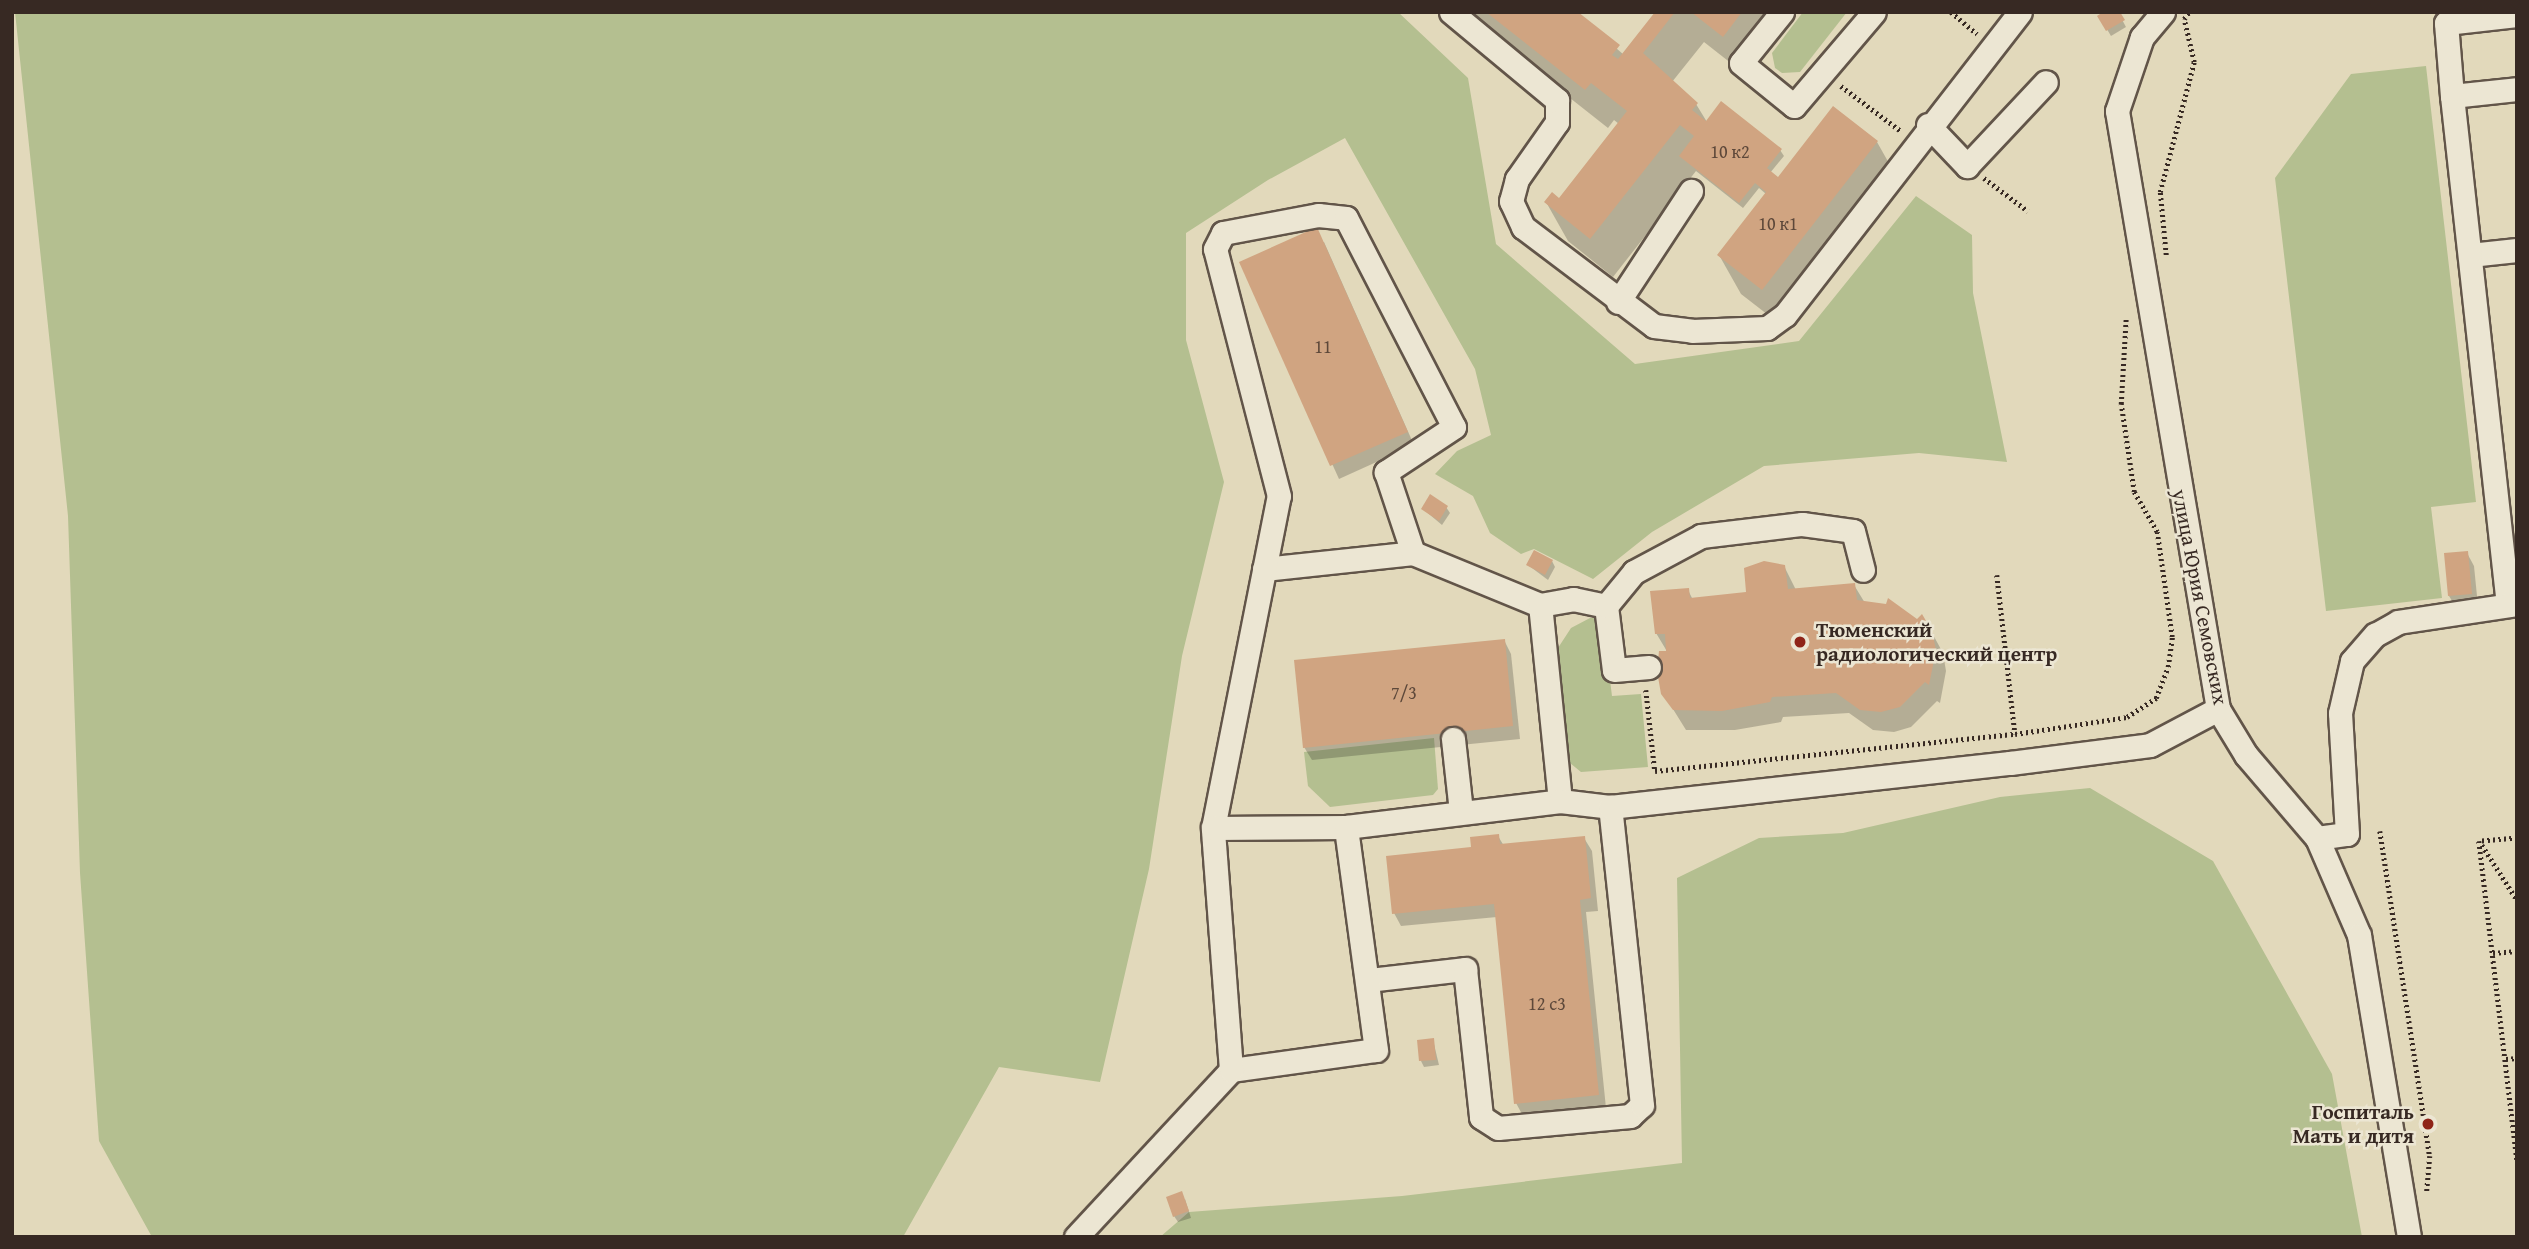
<!DOCTYPE html>
<meta charset="utf-8">
<style>
body{margin:0}
#map{position:relative;width:2529px;height:1249px;overflow:hidden;background:#e2d9bb;font-family:"Gentium Book Plus",serif}
div>[style]{position:absolute}
[style*='--x']{left:calc(var(--x)*1px);top:calc(var(--y)*1px);width:calc(var(--w)*1px);rotate:calc(var(--a)*1deg)}
.green>*{inset:0;background:#b4bf90}
.shadow>*{inset:0;background:#0003}
.building>*{inset:0;background:#d0a481}
.path>*{height:4.5px;margin-top:-2.25px;transform-origin:0;background:repeating-linear-gradient(90deg,#372923 0 2px,transparent 0 5.5px)}
.roads{filter:drop-shadow(2px 0 #625549) drop-shadow(-2px 0 #625549) drop-shadow(0 2px #625549) drop-shadow(0 -2px #625549)}
.minor>*{height:23px;margin:-11.5px;padding:0 11.5px;transform-origin:11.5px;border-radius:11.5px;background:#ece6d3}
.dots>*{width:19px;height:19px;translate:-50% -50%;box-sizing:border-box;border:4px solid #ece6d3;border-radius:50%}
span{translate:-50% -50%;white-space:nowrap;text-align:center;line-height:1.15;-webkit-text-stroke:5px #ece6d3;paint-order:stroke}
.number-label{font-size:18px;color:#5d483a}
.number-label span{-webkit-text-stroke-width:0}
.street-label{font-size:21px;color:#372923}
.poi-label{font-size:21px;color:#372923;font-weight:700}
.left{translate:0 -50%;text-align:left}
.right{translate:-100% -50%;text-align:right}
.frame{position:absolute;inset:0;border:14px solid #372923;pointer-events:none}
</style>
<div id="map">
<div class="green">
<div style="clip-path:polygon(15px 12px,1398px 12px,1468px 78px,1496px 244px,1635px 364px,1799px 341px,1916px 196px,1972px 235px,1973px 293px,2007px 462px,1919px 453px,1764px 466px,1652px 532px,1593px 579px,1534px 549px,1521px 554px,1490px 533px,1473px 496px,1435px 474px,1457px 451px,1491px 435px,1475px 369px,1345px 138px,1268px 180px,1186px 233px,1186px 340px,1224px 482px,1182px 656px,1149px 869px,1100px 1082px,999px 1067px,903px 1237px,152px 1237px,99px 1141px,80px 873px,68px 516px)"></div>
<div style="clip-path:polygon(1803px 12px,1847px 12px,1800px 72px,1782px 73px,1775px 68px,1772px 53px)"></div>
<div style="clip-path:polygon(2426px 66px,2476px 502px,2431px 507px,2442px 598px,2326px 611px,2275px 178px,2351px 74px)"></div>
<div style="clip-path:polygon(1590px 618px,1598px 618px,1603px 625px,1612px 696px,1641px 694px,1648px 767px,1581px 772px,1570px 763px,1556px 651px,1571px 628px)"></div>
<div style="clip-path:polygon(1434px 738px,1438px 789px,1433px 795px,1330px 807px,1308px 786px,1304px 752px)"></div>
<div style="clip-path:polygon(2090px 788px,2213px 861px,2332px 1074px,2362px 1237px,1160px 1237px,1189px 1212px,1402px 1196px,1682px 1163px,1677px 878px,1759px 838px,1843px 833px,2000px 797px)"></div>
</div>
<div class="shadow">
<div style="clip-path:polygon(1461px 12px,1575px 12px,1624px 55px,1657px 12px,1795px 12px,1746px 75px,1704px 42px,1672px 82px,1696px 104px,1707px 122px,1780px 150px,1784px 156px,1770px 173px,1778px 179px,1834px 108px,1877px 142px,1899px 181px,1785px 328px,1741px 294px,1719px 255px,1766px 194px,1759px 188px,1743px 208px,1696px 171px,1613px 277px,1568px 241px,1546px 202px,1559px 200px,1619px 124px,1614px 120px,1608px 128px)"></div>
<div style="clip-path:polygon(2118px 12px,2126px 27px,2111px 36px,2099px 16px)"></div>
<div style="clip-path:polygon(1324px 242px,1414px 445px,1339px 479px,1241px 263px)"></div>
<div style="clip-path:polygon(1446px 507px,1450px 513px,1442px 525px,1423px 509px)"></div>
<div style="clip-path:polygon(2467px 553px,2474px 566px,2478px 606px,2457px 609px,2449px 596px)"></div>
<div style="clip-path:polygon(1552px 561px,1555px 567px,1548px 580px,1528px 565px)"></div>
<div style="clip-path:polygon(1784px 566px,1796px 590px,1854px 585px,1865px 603px,1931px 631px,1943px 653px,1946px 671px,1940px 703px,1937px 701px,1911px 727px,1894px 732px,1873px 730px,1849px 713px,1783px 717px,1781px 722px,1735px 730px,1686px 730px,1663px 693px,1668px 653px,1656px 633px,1688px 590px,1693px 600px,1748px 593px)"></div>
<div style="clip-path:polygon(1504px 640px,1511px 654px,1520px 739px,1312px 760px,1304px 747px)"></div>
<div style="clip-path:polygon(1498px 836px,1504px 846px,1584px 838px,1592px 851px,1598px 911px,1586px 912px,1606px 1108px,1523px 1116px,1516px 1103px,1497px 917px,1401px 926px,1394px 913px,1473px 849px)"></div>
<div style="clip-path:polygon(1433px 1040px,1439px 1065px,1424px 1067px,1421px 1061px)"></div>
<div style="clip-path:polygon(1185px 1199px,1191px 1218px,1178px 1222px,1174px 1216px)"></div>
</div>
<div class="building">
<div style="clip-path:polygon(1486px 12px,1578px 12px,1620px 45px,1612px 55px,1618px 59px,1655px 12px,1675px 12px,1643px 53px,1698px 103px,1692px 110px,1706px 121px,1721px 101px,1782px 149px,1767px 168px,1778px 177px,1833px 106px,1878px 141px,1762px 290px,1717px 255px,1766px 192px,1755px 183px,1739px 203px,1679px 156px,1694px 136px,1680px 125px,1590px 239px,1544px 202px,1552px 192px,1559px 198px,1627px 111px,1591px 83px,1585px 90px)"></div>
<div style="clip-path:polygon(1691px 12px,1742px 12px,1723px 37px)"></div>
<div style="clip-path:polygon(2103px 12px,2120px 12px,2125px 20px,2106px 31px,2097px 16px)"></div>
<div style="clip-path:polygon(1317px 227px,1408px 432px,1330px 466px,1239px 262px)"></div>
<div style="clip-path:polygon(1430px 494px,1448px 506px,1439px 521px,1421px 509px)"></div>
<div style="clip-path:polygon(1534px 550px,1553px 560px,1545px 575px,1526px 565px)"></div>
<div style="clip-path:polygon(2468px 551px,2472px 594px,2448px 596px,2444px 553px)"></div>
<div style="clip-path:polygon(1764px 561px,1785px 565px,1788px 589px,1855px 583px,1857px 600px,1886px 604px,1888px 598px,1917px 619px,1922px 614px,1932px 631px,1936px 650px,1929px 685px,1925px 682px,1900px 707px,1881px 712px,1860px 710px,1836px 693px,1772px 697px,1770px 702px,1722px 711px,1673px 710px,1661px 694px,1657px 671px,1659px 651px,1666px 651px,1665px 634px,1655px 634px,1650px 591px,1689px 588px,1690px 598px,1746px 592px,1744px 568px)"></div>
<div style="clip-path:polygon(1505px 639px,1513px 726px,1303px 748px,1294px 660px)"></div>
<div style="clip-path:polygon(1499px 834px,1500px 844px,1585px 836px,1591px 898px,1580px 900px,1599px 1095px,1514px 1104px,1494px 904px,1392px 914px,1386px 856px,1471px 847px,1470px 837px)"></div>
<div style="clip-path:polygon(1434px 1038px,1436px 1060px,1419px 1061px,1417px 1040px)"></div>
<div style="clip-path:polygon(1182px 1191px,1189px 1211px,1173px 1217px,1166px 1197px)"></div>
</div>
<div class="path">
<div style="--x:1951;--y:12;--w:34;--a:40"></div>
<div style="--x:1841;--y:86;--w:75;--a:36.9"></div>
<div style="--x:1984;--y:178;--w:55;--a:36.9"></div>
<div style="--x:2166;--y:255;--w:63;--a:-95.4"></div>
<div style="--x:2160;--y:192;--w:134;--a:-75.3"></div>
<div style="--x:2194;--y:62;--w:44;--a:-103.1"></div>
<div style="--x:2184;--y:19;--w:9;--a:-54"></div>
<div style="--x:1997;--y:575;--w:160;--a:83.5"></div>
<div style="--x:2015;--y:734;--w:113;--a:-8.6"></div>
<div style="--x:2127;--y:717;--w:35;--a:-33"></div>
<div style="--x:2156;--y:698;--w:33;--a:-69"></div>
<div style="--x:2168;--y:667;--w:30;--a:-82"></div>
<div style="--x:2172;--y:637;--w:106;--a:-98.1"></div>
<div style="--x:2157;--y:532;--w:46;--a:-119.9"></div>
<div style="--x:2134;--y:492;--w:89;--a:-98.4"></div>
<div style="--x:2121;--y:404;--w:87;--a:-86.7"></div>
<div style="--x:1646;--y:690;--w:81;--a:83.7"></div>
<div style="--x:1655;--y:771;--w:362;--a:-5.9"></div>
<div style="--x:2380;--y:831;--w:329;--a:81.3"></div>
<div style="--x:2430;--y:1156;--w:38;--a:95"></div>
<div style="--x:2517;--y:838;--w:38;--a:175"></div>
<div style="--x:2479;--y:841;--w:322;--a:83.2"></div>
<div style="--x:2482;--y:845;--w:65;--a:57.5"></div>
<div style="--x:2493;--y:953;--w:24;--a:-5"></div>
<div style="--x:2506;--y:1059;--w:11;--a:-5"></div>
</div>
<div class="roads">
<div class="minor">
<div style="--x:1451;--y:12;--w:138;--a:39.7"></div>
<div style="--x:1557;--y:100;--w:22;--a:90"></div>
<div style="--x:1557;--y:122;--w:70;--a:125.1"></div>
<div style="--x:1517;--y:179;--w:23;--a:105"></div>
<div style="--x:1511;--y:201;--w:29;--a:65"></div>
<div style="--x:1523;--y:227;--w:164;--a:37.1"></div>
<div style="--x:1654;--y:326;--w:38;--a:7"></div>
<div style="--x:1692;--y:331;--w:75;--a:-2.3"></div>
<div style="--x:1767;--y:328;--w:22;--a:-36"></div>
<div style="--x:1785;--y:315;--w:383;--a:-52.2"></div>
<div style="--x:1782;--y:12;--w:65;--a:128.8"></div>
<div style="--x:1741;--y:63;--w:68;--a:39.1"></div>
<div style="--x:1794;--y:106;--w:123;--a:-49.6"></div>
<div style="--x:2163;--y:12;--w:33;--a:130"></div>
<div style="--x:2142;--y:37;--w:78;--a:108.7"></div>
<div style="--x:2117;--y:111;--w:606;--a:80.41"></div>
<div style="--x:2218;--y:709;--w:54;--a:58.7"></div>
<div style="--x:2246;--y:755;--w:109;--a:49.5"></div>
<div style="--x:2317;--y:838;--w:106;--a:66.6"></div>
<div style="--x:2359;--y:935;--w:306;--a:80.6"></div>
<div style="--x:2452;--y:96;--w:73;--a:-94.7"></div>
<div style="--x:2446;--y:23;--w:71;--a:-6.4"></div>
<div style="--x:1928;--y:125;--w:57;--a:46.4"></div>
<div style="--x:1967;--y:166;--w:115;--a:-46.8"></div>
<div style="--x:2470;--y:255;--w:47;--a:-6.1"></div>
<div style="--x:1618;--y:302;--w:133;--a:-56.7"></div>
<div style="--x:1264;--y:569;--w:150;--a:-6.1"></div>
<div style="--x:1413;--y:553;--w:137;--a:22.3"></div>
<div style="--x:2508;--y:605;--w:512;--a:-96.28"></div>
<div style="--x:2452;--y:96;--w:65;--a:-6.1"></div>
<div style="--x:1606;--y:606;--w:64;--a:82.9"></div>
<div style="--x:1614;--y:670;--w:35;--a:-5"></div>
<div style="--x:1453;--y:739;--w:73;--a:83.7"></div>
<div style="--x:1560;--y:801;--w:197;--a:-95.8"></div>
<div style="--x:1540;--y:605;--w:34;--a:-10"></div>
<div style="--x:1573;--y:599;--w:34;--a:12"></div>
<div style="--x:1606;--y:606;--w:44;--a:-50.5"></div>
<div style="--x:1634;--y:572;--w:76;--a:-28.2"></div>
<div style="--x:1701;--y:536;--w:102;--a:-6.8"></div>
<div style="--x:1802;--y:524;--w:51;--a:7.8"></div>
<div style="--x:1853;--y:531;--w:40;--a:75.6"></div>
<div style="--x:1213;--y:828;--w:338;--a:-78.8"></div>
<div style="--x:1279;--y:496;--w:255;--a:-104.5"></div>
<div style="--x:1215;--y:249;--w:18;--a:-63"></div>
<div style="--x:1223;--y:233;--w:97;--a:-10.7"></div>
<div style="--x:1318;--y:215;--w:28;--a:6"></div>
<div style="--x:1346;--y:218;--w:235;--a:62.7"></div>
<div style="--x:1454;--y:427;--w:82;--a:146.5"></div>
<div style="--x:1386;--y:472;--w:85;--a:71.6"></div>
<div style="--x:2317;--y:838;--w:30;--a:-8"></div>
<div style="--x:2347;--y:834;--w:121;--a:-93.3"></div>
<div style="--x:2340;--y:713;--w:53;--a:-77"></div>
<div style="--x:2352;--y:661;--w:35;--a:-49"></div>
<div style="--x:2375;--y:635;--w:26;--a:-29"></div>
<div style="--x:2398;--y:622;--w:120;--a:-8.6"></div>
<div style="--x:1368;--y:980;--w:98;--a:-6.5"></div>
<div style="--x:1465;--y:969;--w:149;--a:83.8"></div>
<div style="--x:1481;--y:1117;--w:20;--a:33"></div>
<div style="--x:1498;--y:1128;--w:133;--a:-5.2"></div>
<div style="--x:1630;--y:1116;--w:16;--a:-43"></div>
<div style="--x:1642;--y:1105;--w:300;--a:-96.1"></div>
<div style="--x:1231;--y:1070;--w:146;--a:-7.9"></div>
<div style="--x:1376;--y:1050;--w:225;--a:-97.7"></div>
<div style="--x:1076;--y:1237;--w:228;--a:-47.1"></div>
<div style="--x:1231;--y:1070;--w:243;--a:-94.3"></div>
<div style="--x:1213;--y:828;--w:133;--a:-0.4"></div>
<div style="--x:1346;--y:827;--w:216;--a:-6.9"></div>
<div style="--x:1560;--y:801;--w:50;--a:6.8"></div>
<div style="--x:1610;--y:807;--w:402;--a:-6.3"></div>
<div style="--x:2010;--y:763;--w:141;--a:-7.3"></div>
<div style="--x:2150;--y:745;--w:77;--a:-27.9"></div>
</div>
</div>
<div class="dots">
<div style="left:1800px;top:642px;background:#8f2418"></div>
<div style="left:2428px;top:1124px;background:#8f2418"></div>
</div>
<div class="number-label">
<span style="left:1730px;top:152px">10 к2</span>
<span style="left:1778px;top:224px">10 к1</span>
<span style="left:1323px;top:347px">11</span>
<span style="left:1404px;top:693px">7/3</span>
<span style="left:1547px;top:1004px">12 с3</span>
</div>
<div class="street-label">
<span style="left:2200px;top:597px;rotate:79deg">улица Юрия Семовских</span>
</div>
<div class="poi-label">
<span class="left" style="left:1816px;top:642px">Тюменский<br>радиологический центр</span>
<span class="right" style="left:2414px;top:1124px">Госпиталь<br>Мать и дитя</span>
</div>
<div class="frame"></div>
</div>
